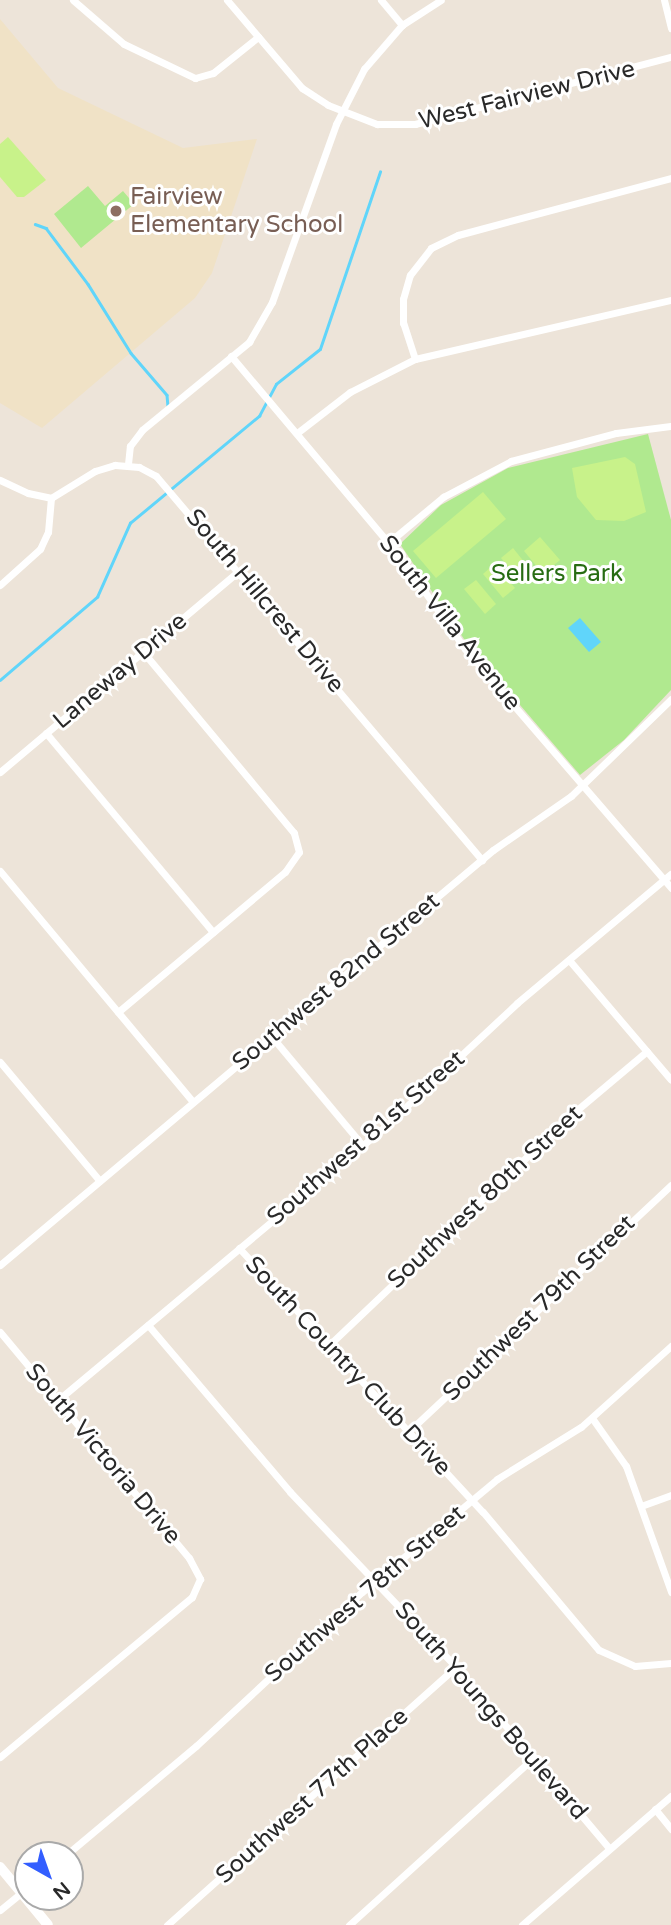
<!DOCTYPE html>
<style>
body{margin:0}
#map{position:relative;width:671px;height:1925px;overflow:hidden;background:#ede4d9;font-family:"Varela Round",sans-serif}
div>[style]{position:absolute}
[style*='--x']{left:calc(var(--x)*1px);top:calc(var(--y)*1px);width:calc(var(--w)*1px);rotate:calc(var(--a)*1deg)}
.education>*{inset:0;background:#f0e2c6}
.green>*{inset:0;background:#b0e98f}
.pitch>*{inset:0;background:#c8f28a}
.water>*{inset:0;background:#60d5fa}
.stream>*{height:2.5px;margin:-1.25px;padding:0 1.25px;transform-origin:1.25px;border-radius:1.25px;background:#60d5fa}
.minor>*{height:7px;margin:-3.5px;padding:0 3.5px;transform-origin:3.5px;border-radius:3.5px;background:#fff}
.secondary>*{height:10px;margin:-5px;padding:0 5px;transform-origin:5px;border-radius:5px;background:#fff}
.dots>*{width:19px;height:19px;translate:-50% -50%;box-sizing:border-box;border:4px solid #fff;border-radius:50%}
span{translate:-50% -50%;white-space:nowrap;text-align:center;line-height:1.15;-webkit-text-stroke:6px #fff;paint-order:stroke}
.street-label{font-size:24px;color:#292929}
.education-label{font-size:24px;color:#785e54}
.left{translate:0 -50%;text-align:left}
.park-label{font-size:24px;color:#276c12}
.north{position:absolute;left:14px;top:1841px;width:70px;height:70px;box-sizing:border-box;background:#fff;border:2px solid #a9a9a9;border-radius:50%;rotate:140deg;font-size:19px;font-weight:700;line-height:28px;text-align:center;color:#292929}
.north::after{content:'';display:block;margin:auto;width:24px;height:32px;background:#335eff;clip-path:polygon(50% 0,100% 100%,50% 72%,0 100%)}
</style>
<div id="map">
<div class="education">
<div style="clip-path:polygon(0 19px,58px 88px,183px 148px,257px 139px,212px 273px,195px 298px,42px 428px,0 403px)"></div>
</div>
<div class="green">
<div style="clip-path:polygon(88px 186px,105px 206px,123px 191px,134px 204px,81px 248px,54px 214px)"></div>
<div style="clip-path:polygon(648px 434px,671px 520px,671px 690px,624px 740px,580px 775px,466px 642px,400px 544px,441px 505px,508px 468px)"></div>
</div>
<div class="pitch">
<div style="clip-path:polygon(8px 137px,46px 180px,24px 197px,17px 197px,0 177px,0 144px)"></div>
<div style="clip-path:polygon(625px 457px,635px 464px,646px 512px,624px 521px,596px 520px,577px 497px,572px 468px)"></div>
<div style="clip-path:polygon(483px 492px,506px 519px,436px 578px,413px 551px)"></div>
<div style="clip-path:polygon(540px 537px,560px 560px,543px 574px,524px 551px)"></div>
<div style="clip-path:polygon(513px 548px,533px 573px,522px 582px,501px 558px)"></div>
<div style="clip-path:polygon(494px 564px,515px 588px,503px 598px,483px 574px)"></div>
<div style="clip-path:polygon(476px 580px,496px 604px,485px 614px,464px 589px)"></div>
</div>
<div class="water">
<div style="clip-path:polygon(580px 618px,601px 642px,589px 652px,568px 628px)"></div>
</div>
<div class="stream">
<div style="--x:35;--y:224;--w:12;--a:20"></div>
<div style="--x:46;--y:228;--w:70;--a:53.1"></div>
<div style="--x:88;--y:284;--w:81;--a:58.1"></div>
<div style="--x:131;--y:353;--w:55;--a:49.4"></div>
<div style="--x:167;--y:395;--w:12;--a:85"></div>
<div style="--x:0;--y:680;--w:128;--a:-40.6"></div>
<div style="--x:97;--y:597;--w:81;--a:-66"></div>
<div style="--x:130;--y:523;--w:168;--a:-39.7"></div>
<div style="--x:259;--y:416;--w:36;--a:-62"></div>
<div style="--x:276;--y:384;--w:56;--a:-38.5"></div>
<div style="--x:320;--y:349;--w:187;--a:-71.3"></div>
</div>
<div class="minor">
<div style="--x:73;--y:0;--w:67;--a:40.8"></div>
<div style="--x:124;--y:44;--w:79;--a:25.6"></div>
<div style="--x:195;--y:78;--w:19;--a:-16"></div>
<div style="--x:213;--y:73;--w:58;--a:-38.7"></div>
<div style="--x:227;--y:0;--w:116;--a:49.6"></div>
<div style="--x:302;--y:88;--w:31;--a:33"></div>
<div style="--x:328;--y:105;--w:53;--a:21.2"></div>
<div style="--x:377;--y:124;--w:38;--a:0"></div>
<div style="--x:415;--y:124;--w:265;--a:-14.7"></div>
<div style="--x:381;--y:0;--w:33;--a:50"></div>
<div style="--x:664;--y:0;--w:29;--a:76"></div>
<div style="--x:231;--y:356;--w:264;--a:49.9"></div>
<div style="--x:401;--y:558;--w:111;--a:54.9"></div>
<div style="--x:465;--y:649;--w:316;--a:49.2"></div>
<div style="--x:415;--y:359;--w:38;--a:-108"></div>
<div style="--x:403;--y:323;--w:24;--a:-90"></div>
<div style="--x:403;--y:299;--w:25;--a:-74"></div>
<div style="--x:410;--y:275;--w:34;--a:-52"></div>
<div style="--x:431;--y:248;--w:30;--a:-26"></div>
<div style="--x:458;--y:235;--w:220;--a:-15"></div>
<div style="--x:297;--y:433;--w:67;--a:-37.7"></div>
<div style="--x:350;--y:392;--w:73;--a:-26.9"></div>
<div style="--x:415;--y:359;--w:263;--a:-13"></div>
<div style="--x:128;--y:464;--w:18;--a:-84"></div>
<div style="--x:130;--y:446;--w:20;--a:-53"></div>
<div style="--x:142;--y:430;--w:139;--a:-39.4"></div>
<div style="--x:249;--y:342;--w:46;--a:-60.1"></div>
<div style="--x:272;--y:302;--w:189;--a:-70.2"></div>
<div style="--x:336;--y:124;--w:62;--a:-63"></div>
<div style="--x:364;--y:69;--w:58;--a:-49.2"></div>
<div style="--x:402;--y:25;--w:46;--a:-32.7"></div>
<div style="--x:0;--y:480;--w:31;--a:25"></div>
<div style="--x:28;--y:493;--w:24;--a:12"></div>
<div style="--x:51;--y:498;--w:52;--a:-31.5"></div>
<div style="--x:95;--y:471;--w:21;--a:-17"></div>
<div style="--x:115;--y:465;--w:24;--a:5"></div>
<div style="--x:139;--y:467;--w:19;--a:28"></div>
<div style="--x:156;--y:476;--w:504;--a:49.67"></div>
<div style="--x:388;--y:543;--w:72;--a:-39.9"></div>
<div style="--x:443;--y:497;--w:77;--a:-27.9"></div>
<div style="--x:511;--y:461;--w:109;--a:-14.9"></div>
<div style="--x:616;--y:433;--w:55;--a:-7.3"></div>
<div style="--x:0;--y:585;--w:54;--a:-42"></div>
<div style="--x:40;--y:549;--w:19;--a:-65"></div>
<div style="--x:48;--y:532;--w:34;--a:-85"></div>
<div style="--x:46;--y:733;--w:260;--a:50"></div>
<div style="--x:0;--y:772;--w:312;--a:-40.1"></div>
<div style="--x:0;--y:871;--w:301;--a:50.1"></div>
<div style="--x:569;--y:960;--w:157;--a:49.6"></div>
<div style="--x:118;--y:1012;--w:218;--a:-40"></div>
<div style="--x:285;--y:872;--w:24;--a:-55"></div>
<div style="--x:299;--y:852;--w:20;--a:-105"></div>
<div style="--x:294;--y:833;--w:236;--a:-129.8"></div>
<div style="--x:272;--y:1037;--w:142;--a:50.1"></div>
<div style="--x:0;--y:1062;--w:155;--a:50"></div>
<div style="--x:239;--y:1248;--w:359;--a:47.3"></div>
<div style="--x:483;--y:1512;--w:180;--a:50"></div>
<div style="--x:599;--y:1650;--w:39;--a:24"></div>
<div style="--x:635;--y:1666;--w:36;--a:-5"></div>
<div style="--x:0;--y:1265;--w:644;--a:-40.09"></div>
<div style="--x:493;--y:850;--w:95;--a:-34.7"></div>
<div style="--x:571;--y:796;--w:139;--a:-44.1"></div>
<div style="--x:148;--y:1325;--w:219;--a:49.6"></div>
<div style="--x:290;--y:1492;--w:241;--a:46.5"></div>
<div style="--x:456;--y:1667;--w:237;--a:49.8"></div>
<div style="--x:0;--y:1332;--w:295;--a:50.1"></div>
<div style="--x:189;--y:1558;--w:24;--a:62"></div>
<div style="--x:200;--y:1579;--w:20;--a:114"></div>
<div style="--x:192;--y:1597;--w:250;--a:140.2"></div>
<div style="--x:327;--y:1347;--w:337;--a:-43.6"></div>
<div style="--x:571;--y:1115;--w:99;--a:-40.1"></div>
<div style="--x:58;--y:1400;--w:421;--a:-39.9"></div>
<div style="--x:381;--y:1130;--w:186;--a:-43"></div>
<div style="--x:517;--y:1003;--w:201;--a:-40"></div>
<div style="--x:592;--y:1418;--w:59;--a:54.7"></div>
<div style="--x:626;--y:1466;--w:134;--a:70.3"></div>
<div style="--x:408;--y:1432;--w:361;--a:-43.2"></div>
<div style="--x:641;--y:1506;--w:32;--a:-20"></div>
<div style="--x:655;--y:1809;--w:26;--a:51"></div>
<div style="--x:66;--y:1855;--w:170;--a:-40"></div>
<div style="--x:196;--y:1746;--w:226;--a:-42.9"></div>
<div style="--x:362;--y:1592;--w:176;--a:-39.9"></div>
<div style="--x:497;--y:1479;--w:99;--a:-31.8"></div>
<div style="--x:581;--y:1427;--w:121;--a:-42"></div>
<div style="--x:0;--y:1910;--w:36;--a:-39"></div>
<div style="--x:167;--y:1925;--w:387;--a:-41.8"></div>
<div style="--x:349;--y:1925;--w:250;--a:-42.2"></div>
<div style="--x:522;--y:1925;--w:197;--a:-40.9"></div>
</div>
<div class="secondary">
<div style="--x:0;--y:1867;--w:75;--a:50.4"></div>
</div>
<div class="dots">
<div style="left:116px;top:211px;background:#8d6e63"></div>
</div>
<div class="street-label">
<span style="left:527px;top:95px;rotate:-14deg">West Fairview Drive</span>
<span style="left:265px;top:601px;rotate:50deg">South Hillcrest Drive</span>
<span style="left:450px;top:623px;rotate:52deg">South Villa Avenue</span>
<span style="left:120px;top:671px;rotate:-40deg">Laneway Drive</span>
<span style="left:336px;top:982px;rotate:-40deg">Southwest 82nd Street</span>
<span style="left:366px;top:1138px;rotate:-41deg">Southwest 81st Street</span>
<span style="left:485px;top:1197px;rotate:-43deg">Southwest 80th Street</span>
<span style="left:539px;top:1308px;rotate:-44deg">Southwest 79th Street</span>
<span style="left:348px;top:1366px;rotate:47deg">South Country Club Drive</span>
<span style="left:103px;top:1454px;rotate:50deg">South Victoria Drive</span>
<span style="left:365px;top:1594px;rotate:-41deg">Southwest 78th Street</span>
<span style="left:491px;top:1711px;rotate:49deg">South Youngs Boulevard</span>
<span style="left:312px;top:1796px;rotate:-42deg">Southwest 77th Place</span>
</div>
<div class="education-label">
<span class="left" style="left:130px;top:211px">Fairview<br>Elementary School</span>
</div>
<div class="park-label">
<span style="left:557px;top:574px">Sellers Park</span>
</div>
<div class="north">N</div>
</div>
